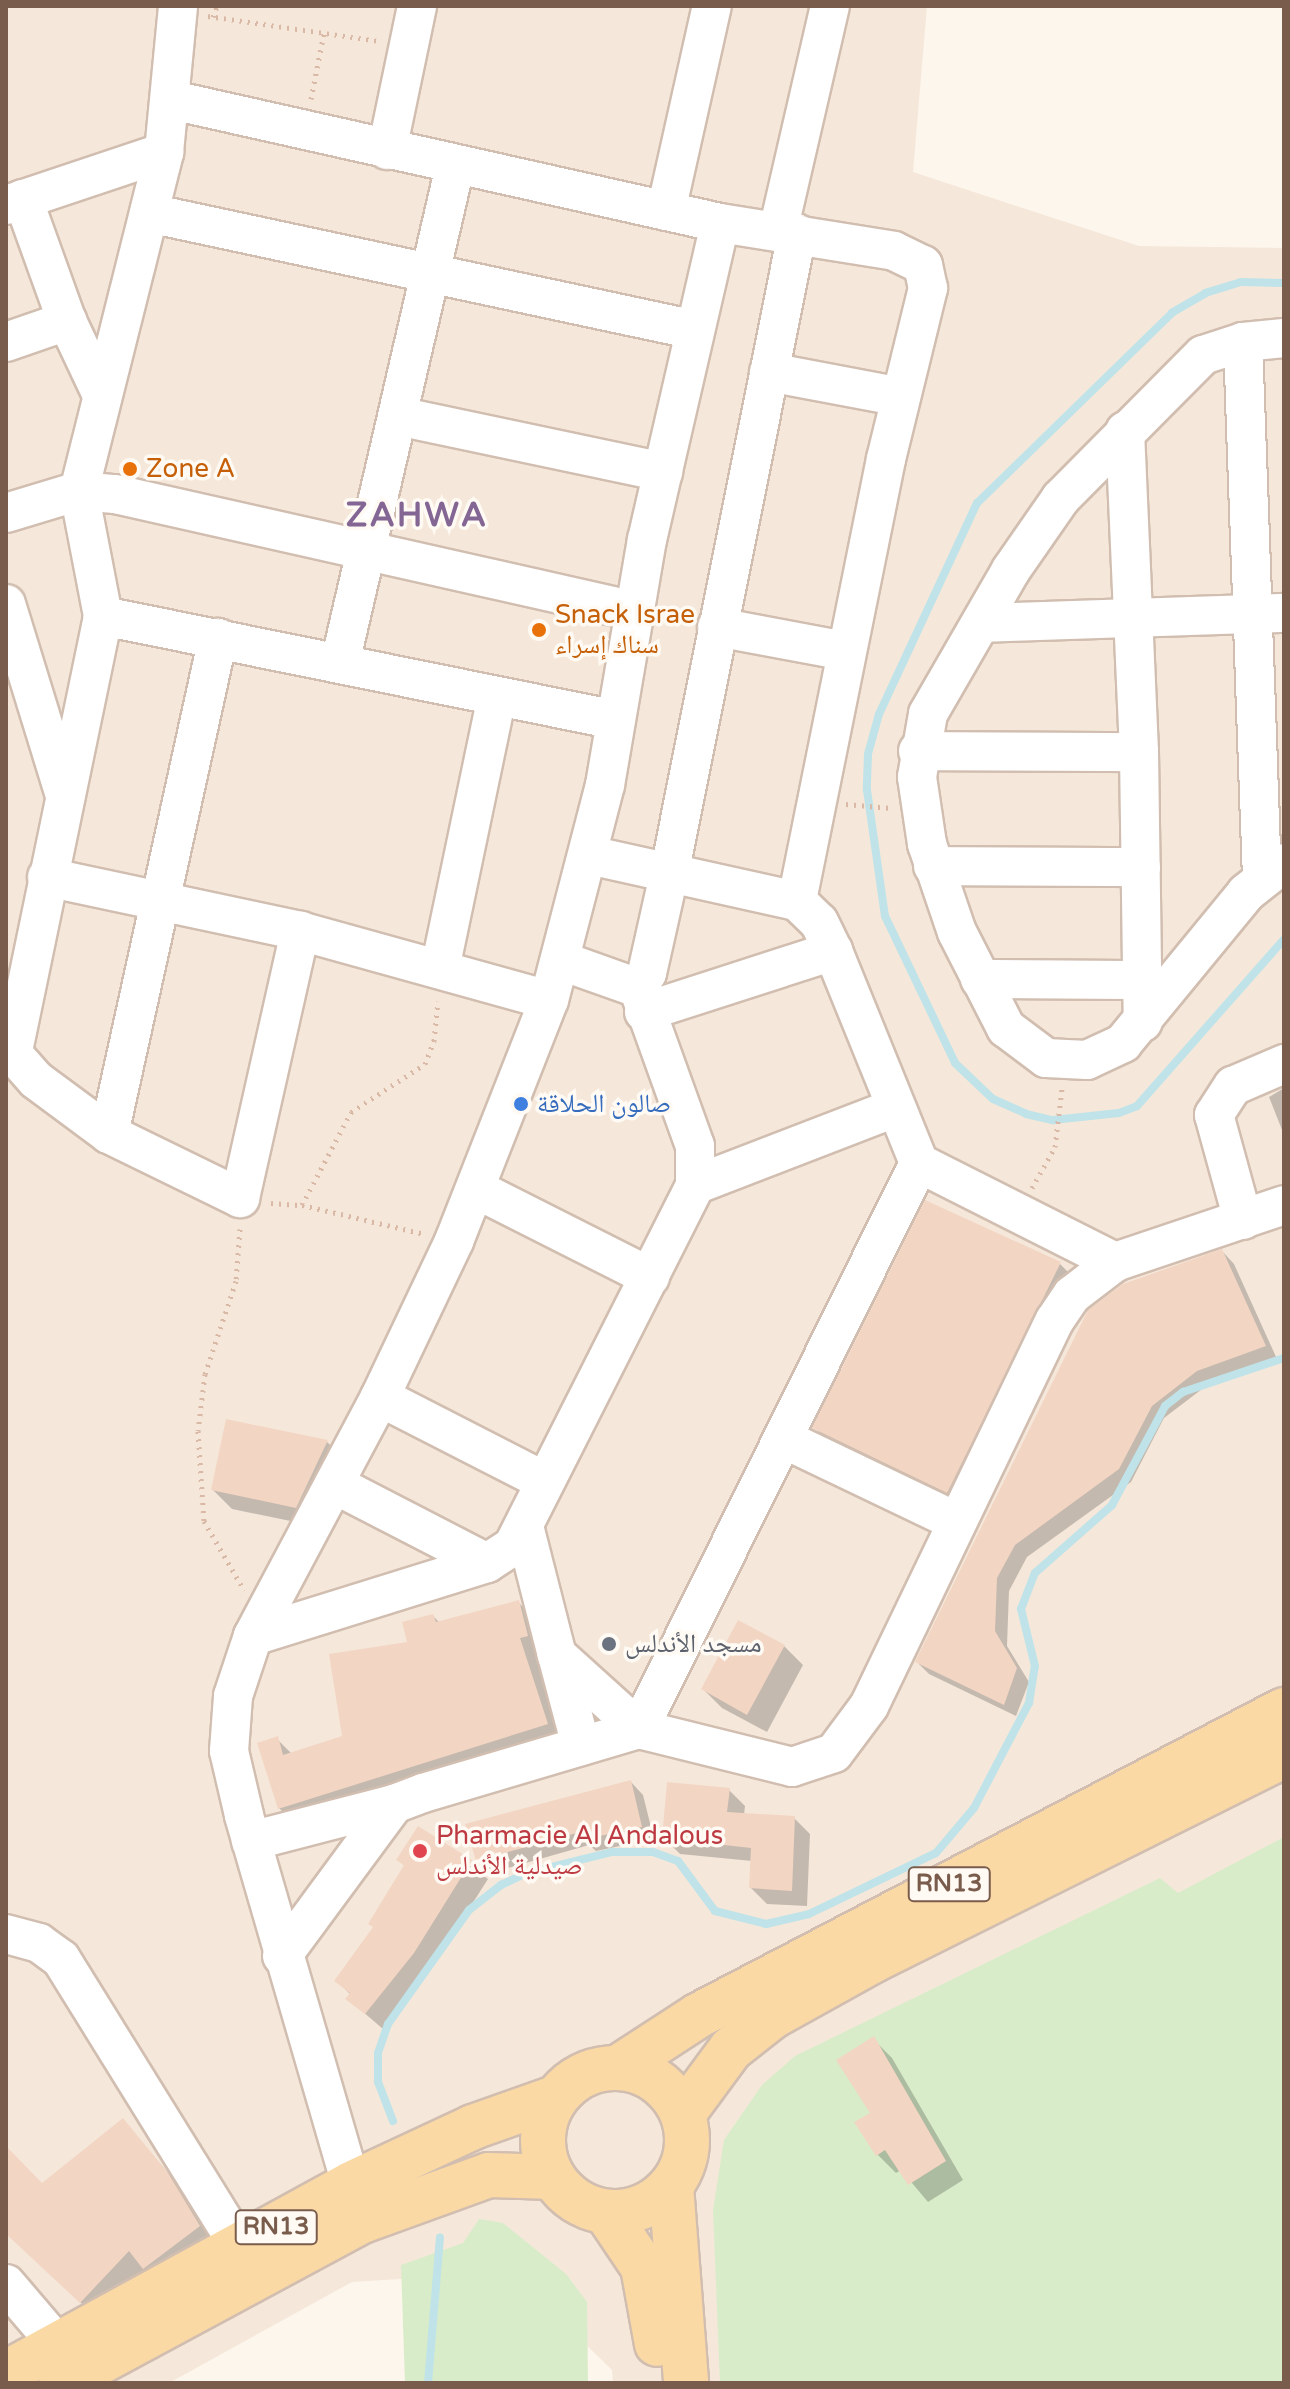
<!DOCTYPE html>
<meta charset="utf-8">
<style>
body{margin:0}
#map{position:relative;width:1290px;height:2389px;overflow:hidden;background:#fdf6ec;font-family:"Varela Round","Noto Naskh Arabic",sans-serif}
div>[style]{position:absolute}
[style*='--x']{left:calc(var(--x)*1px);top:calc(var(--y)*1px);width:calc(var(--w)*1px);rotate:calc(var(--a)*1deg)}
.residential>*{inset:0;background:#f5e8da}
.green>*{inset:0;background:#d8ecc9}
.shadow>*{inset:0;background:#0003}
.stream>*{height:8px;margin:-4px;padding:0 4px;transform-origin:4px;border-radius:4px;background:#bfe3e8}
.building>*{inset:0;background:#f3d5c3}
.path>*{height:5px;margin-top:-2.5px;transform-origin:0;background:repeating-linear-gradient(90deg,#d9b8a5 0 2px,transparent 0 8px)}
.roads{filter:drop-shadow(2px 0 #d1beb0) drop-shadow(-2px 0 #d1beb0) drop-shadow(0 2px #d1beb0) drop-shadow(0 -2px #d1beb0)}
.minor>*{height:38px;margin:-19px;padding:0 19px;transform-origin:19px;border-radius:19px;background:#fff}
.major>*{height:44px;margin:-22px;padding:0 22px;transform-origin:22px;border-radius:22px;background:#fbd9a5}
.major>.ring{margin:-22px;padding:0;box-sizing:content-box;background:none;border:44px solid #fbd9a5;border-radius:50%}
.dots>*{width:22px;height:22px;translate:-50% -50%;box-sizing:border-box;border:4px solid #fffaf3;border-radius:50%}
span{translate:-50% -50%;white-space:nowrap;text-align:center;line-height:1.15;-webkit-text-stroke:7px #fffaf3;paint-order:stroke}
.shield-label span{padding:2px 6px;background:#fffaf3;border:2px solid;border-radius:6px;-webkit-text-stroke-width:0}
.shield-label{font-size:24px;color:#7a5c4d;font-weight:700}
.food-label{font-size:26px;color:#c56008}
.left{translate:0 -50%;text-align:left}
.shop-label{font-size:26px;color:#366cbe}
.worship-label{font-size:26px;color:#5b616d}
.health-label{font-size:26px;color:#be3a42}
.district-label{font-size:34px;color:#846695;font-weight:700;letter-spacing:2px}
.frame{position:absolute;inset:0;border:8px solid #7a5c4d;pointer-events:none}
</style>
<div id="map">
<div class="residential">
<div style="clip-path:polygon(6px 6px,927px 6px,913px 172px,1139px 246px,1284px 248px,1284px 2383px,613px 2383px,612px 2370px,534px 2294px,496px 2273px,352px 2282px,169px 2383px,6px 2383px)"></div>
</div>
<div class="green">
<div style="clip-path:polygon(1284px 1837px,1284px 2383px,720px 2383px,713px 2210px,724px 2140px,762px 2085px,795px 2056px,1160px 1878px,1178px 1893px)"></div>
<div style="clip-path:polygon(479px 2219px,503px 2223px,566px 2274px,587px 2302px,588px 2383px,405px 2383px,401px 2265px,463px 2243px)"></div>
</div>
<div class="shadow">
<div style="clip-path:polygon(1284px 1088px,1284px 1135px,1269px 1097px)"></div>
<div style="clip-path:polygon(1222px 1251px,1234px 1264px,1277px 1359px,1210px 1383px,1164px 1418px,1131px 1482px,1027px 1557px,1009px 1591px,1007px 1646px,1029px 1682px,1016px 1716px,929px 1674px,917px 1662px)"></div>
<div style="clip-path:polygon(1060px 1264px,1072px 1276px,960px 1504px,827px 1440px,815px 1428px)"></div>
<div style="clip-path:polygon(327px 1442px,346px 1460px,315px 1526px,232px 1509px,213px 1490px)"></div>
<div style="clip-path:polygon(518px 1602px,541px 1625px,569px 1746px,302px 1831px,279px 1808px,277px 1739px,292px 1754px,345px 1738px,433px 1616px,440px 1623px)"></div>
<div style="clip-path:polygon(784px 1646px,803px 1665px,767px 1732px,722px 1708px,703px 1689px)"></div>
<div style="clip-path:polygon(631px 1782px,643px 1795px,654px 1839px,596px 1851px,589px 1845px,490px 1873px,477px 1860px)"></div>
<div style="clip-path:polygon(729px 1790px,745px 1806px,744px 1815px,794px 1818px,810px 1834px,807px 1906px,767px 1904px,751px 1888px,752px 1861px,680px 1854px,664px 1838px)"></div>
<div style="clip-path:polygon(418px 1828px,488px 1879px,430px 1970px,383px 2029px,348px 1999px,351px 1995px,336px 1980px,375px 1928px,405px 1866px,398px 1860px)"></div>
<div style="clip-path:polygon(873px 2039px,892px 2058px,963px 2180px,928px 2202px,901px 2170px,896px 2173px,877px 2154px)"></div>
<div style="clip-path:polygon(123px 2121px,189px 2197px,220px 2248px,102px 2323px,6px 2231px,6px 2149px,42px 2186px)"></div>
</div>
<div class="stream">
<div style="--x:1284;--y:283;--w:43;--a:-178.7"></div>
<div style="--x:1241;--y:282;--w:37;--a:163"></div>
<div style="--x:1206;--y:293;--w:39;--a:150"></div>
<div style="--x:1172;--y:313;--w:272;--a:135.7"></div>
<div style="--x:977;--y:503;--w:233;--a:114.9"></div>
<div style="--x:879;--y:714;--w:41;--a:105.4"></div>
<div style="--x:868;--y:754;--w:36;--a:92"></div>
<div style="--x:867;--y:790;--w:127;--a:81.9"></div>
<div style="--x:885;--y:916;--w:163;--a:64.5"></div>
<div style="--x:955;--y:1063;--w:52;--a:43.5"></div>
<div style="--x:993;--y:1099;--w:36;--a:24"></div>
<div style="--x:1026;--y:1114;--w:28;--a:13"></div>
<div style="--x:1053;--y:1120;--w:66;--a:-6.1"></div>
<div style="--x:1119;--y:1113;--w:19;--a:-21"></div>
<div style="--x:1137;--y:1106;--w:222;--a:-48.6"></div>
<div style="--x:393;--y:2121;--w:42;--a:-111"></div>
<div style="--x:378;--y:2082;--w:29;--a:-90"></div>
<div style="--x:378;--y:2053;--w:31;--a:-71"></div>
<div style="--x:388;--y:2024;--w:140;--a:-54.6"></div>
<div style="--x:469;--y:1910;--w:41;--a:-38"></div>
<div style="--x:501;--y:1885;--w:29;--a:-25"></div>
<div style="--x:527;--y:1873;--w:88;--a:-13.9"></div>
<div style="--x:612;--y:1852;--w:41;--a:0"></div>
<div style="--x:653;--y:1852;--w:27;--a:20"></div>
<div style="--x:678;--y:1861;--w:62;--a:53.5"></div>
<div style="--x:715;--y:1911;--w:53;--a:14.3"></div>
<div style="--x:766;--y:1924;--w:44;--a:-13.1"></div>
<div style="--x:809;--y:1914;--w:141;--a:-25.7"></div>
<div style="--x:936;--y:1853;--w:59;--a:-49.8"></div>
<div style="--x:974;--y:1808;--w:119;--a:-62.4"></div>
<div style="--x:1029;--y:1703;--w:37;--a:-81"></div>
<div style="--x:1035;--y:1666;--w:59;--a:-103.8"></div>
<div style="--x:1021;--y:1609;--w:39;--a:-69"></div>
<div style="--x:1035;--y:1573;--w:103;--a:-41.4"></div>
<div style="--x:1112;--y:1505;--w:112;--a:-61.8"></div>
<div style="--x:1165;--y:1406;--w:23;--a:-38"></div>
<div style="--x:1183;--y:1392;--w:107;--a:-18.6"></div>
<div style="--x:428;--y:2383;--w:146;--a:-85.3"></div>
</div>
<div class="building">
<div style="clip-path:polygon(925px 1200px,1061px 1262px,947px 1493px,812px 1428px)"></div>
<div style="clip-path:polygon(1222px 1249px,1266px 1346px,1197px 1371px,1152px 1406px,1119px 1469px,1015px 1545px,997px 1578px,995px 1631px,1017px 1668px,1004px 1705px,915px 1662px,1088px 1310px,1123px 1284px)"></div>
<div style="clip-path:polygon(226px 1419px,328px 1440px,296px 1508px,211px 1490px)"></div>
<div style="clip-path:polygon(519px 1600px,528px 1636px,520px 1638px,548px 1724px,278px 1809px,257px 1743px,278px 1736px,283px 1755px,342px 1736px,329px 1654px,407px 1642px,402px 1622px,433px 1614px,436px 1622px)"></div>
<div style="clip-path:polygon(738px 1620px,785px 1645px,747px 1715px,701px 1689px)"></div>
<div style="clip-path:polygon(631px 1780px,642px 1827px,581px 1840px,580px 1832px,476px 1861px,465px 1824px)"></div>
<div style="clip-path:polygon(667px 1782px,730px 1788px,727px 1812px,795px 1816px,792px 1891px,749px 1888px,751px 1848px,662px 1838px)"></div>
<div style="clip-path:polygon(418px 1826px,472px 1860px,414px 1953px,365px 2014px,345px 1999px,350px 1993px,334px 1981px,373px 1927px,368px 1924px,404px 1865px,396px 1860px)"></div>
<div style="clip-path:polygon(874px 2036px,946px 2161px,908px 2185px,885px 2150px,876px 2156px,854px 2122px,870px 2113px,836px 2060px)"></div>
<div style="clip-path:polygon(123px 2118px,168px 2173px,200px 2226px,143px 2269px,129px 2251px,80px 2303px,6px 2234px,6px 2146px,42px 2183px)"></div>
</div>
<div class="path">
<div style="--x:208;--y:16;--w:174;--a:8.3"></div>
<div style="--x:213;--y:17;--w:12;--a:-70"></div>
<div style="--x:311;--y:99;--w:67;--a:-78.9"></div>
<div style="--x:846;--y:804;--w:45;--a:5.1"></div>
<div style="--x:1032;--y:1188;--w:47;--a:-60.7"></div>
<div style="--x:1055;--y:1147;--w:59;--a:-83.2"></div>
<div style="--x:271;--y:1203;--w:31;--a:4"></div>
<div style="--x:302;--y:1205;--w:126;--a:13.3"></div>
<div style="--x:302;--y:1205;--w:105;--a:-62.2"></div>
<div style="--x:351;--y:1112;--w:88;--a:-33"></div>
<div style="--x:425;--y:1064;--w:25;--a:-69"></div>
<div style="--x:434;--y:1041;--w:40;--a:-84.3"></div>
<div style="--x:240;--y:1229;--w:52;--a:94.4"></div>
<div style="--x:236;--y:1281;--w:98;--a:108.4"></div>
<div style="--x:205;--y:1374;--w:57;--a:97"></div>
<div style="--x:198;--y:1431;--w:90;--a:86.2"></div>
<div style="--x:204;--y:1521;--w:80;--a:59.9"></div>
</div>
<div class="roads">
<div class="minor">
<div style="--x:172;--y:100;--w:562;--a:12.65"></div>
<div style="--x:720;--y:223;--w:176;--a:9.1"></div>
<div style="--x:894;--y:251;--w:32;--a:26"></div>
<div style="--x:923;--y:265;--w:24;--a:78"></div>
<div style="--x:928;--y:288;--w:176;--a:103.8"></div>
<div style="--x:886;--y:459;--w:451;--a:101.4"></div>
<div style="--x:387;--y:150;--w:147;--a:-78.2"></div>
<div style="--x:23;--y:199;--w:130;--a:70.2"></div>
<div style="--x:67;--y:321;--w:80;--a:64.7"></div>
<div style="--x:6;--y:205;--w:167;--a:-18.5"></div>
<div style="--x:666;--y:211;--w:210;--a:-77.4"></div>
<div style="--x:149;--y:213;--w:558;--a:12.09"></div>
<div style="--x:778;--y:231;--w:231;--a:-77"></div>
<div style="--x:1284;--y:338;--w:41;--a:174.4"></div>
<div style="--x:1243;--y:342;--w:42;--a:162"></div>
<div style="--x:1203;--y:355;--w:202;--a:134.8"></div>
<div style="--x:1061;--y:498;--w:88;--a:124.8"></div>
<div style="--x:1011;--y:570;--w:166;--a:120"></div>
<div style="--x:928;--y:714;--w:64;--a:99.9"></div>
<div style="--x:917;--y:777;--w:68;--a:81.5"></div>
<div style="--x:927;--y:844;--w:93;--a:71.2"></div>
<div style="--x:957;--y:932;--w:108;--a:63"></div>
<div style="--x:1006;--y:1028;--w:50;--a:36.9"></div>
<div style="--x:1046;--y:1058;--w:41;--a:2.8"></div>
<div style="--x:1087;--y:1060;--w:40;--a:-25"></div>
<div style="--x:1123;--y:1043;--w:194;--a:-50.6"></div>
<div style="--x:1246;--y:893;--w:48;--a:-38.3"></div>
<div style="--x:6;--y:342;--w:65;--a:-19"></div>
<div style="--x:1243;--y:342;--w:537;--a:87.97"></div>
<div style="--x:769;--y:372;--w:134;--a:10.7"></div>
<div style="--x:398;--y:416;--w:271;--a:11.9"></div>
<div style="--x:1125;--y:431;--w:321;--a:87.5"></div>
<div style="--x:1139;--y:752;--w:270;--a:89.2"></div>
<div style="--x:6;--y:513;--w:76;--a:-16.8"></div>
<div style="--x:79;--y:491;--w:36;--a:5"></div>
<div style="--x:115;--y:494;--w:533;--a:12.68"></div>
<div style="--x:6;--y:604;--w:201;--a:72.9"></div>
<div style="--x:103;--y:616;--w:523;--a:11.46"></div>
<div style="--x:982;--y:623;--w:302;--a:-1.9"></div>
<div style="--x:717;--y:627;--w:130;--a:10.6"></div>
<div style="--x:340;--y:663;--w:510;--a:-76.97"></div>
<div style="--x:918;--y:751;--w:221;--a:0.3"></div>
<div style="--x:589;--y:855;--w:213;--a:12.5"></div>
<div style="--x:797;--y:901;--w:30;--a:44"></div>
<div style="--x:819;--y:922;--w:32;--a:64"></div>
<div style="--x:833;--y:951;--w:229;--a:67.9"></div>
<div style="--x:919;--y:1163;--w:220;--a:26.8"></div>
<div style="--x:933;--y:866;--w:208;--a:0.3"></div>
<div style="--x:47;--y:877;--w:259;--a:12"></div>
<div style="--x:300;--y:931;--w:258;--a:15.5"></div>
<div style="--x:562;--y:961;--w:81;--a:19.6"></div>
<div style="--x:440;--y:969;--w:278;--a:-78.2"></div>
<div style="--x:980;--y:979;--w:163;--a:0.4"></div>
<div style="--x:644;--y:1012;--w:199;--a:-17.9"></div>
<div style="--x:6;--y:1046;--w:45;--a:48.6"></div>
<div style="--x:36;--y:1080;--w:91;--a:36.5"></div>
<div style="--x:109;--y:1134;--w:146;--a:26"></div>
<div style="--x:240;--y:1198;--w:274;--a:-77.3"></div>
<div style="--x:12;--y:1056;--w:449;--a:-78.3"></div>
<div style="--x:103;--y:616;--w:127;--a:-100.9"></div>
<div style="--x:79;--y:491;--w:349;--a:-75.9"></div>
<div style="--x:164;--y:152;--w:147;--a:-84.5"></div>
<div style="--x:109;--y:1134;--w:508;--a:-77.61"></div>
<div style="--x:695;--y:1185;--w:214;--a:-21.1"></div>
<div style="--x:476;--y:1189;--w:195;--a:26.8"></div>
<div style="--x:1243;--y:1220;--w:109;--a:-105.4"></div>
<div style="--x:1214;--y:1115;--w:35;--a:-57"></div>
<div style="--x:1233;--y:1086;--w:56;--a:-23.3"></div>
<div style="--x:380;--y:1397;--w:184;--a:27.1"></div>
<div style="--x:784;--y:1439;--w:192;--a:25.6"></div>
<div style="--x:334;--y:1484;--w:172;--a:27.3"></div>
<div style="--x:524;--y:1526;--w:133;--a:75.7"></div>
<div style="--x:557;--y:1655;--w:110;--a:42.1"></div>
<div style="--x:639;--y:1729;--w:631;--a:-63.68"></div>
<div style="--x:253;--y:1636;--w:245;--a:-17.3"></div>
<div style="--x:487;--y:1563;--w:31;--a:-33"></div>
<div style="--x:513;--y:1546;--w:404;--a:-63.2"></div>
<div style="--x:695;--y:1185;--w:39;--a:-90"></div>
<div style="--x:695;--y:1146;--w:168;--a:-109.8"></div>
<div style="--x:638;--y:988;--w:17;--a:-59"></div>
<div style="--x:647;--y:973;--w:106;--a:-77.4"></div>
<div style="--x:670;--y:870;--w:649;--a:-78.71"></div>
<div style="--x:557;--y:1655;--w:94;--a:75.2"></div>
<div style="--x:251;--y:1841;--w:148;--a:-14.5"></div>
<div style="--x:6;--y:1934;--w:34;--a:15"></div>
<div style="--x:39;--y:1943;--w:27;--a:36"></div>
<div style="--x:61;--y:1959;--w:340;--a:58.2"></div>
<div style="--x:282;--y:1956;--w:189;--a:-53.6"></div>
<div style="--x:394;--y:1804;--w:31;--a:-21"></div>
<div style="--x:423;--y:1793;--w:225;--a:-16.5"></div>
<div style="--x:639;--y:1729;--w:158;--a:13.9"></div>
<div style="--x:792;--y:1767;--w:44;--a:-18.4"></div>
<div style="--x:834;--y:1753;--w:59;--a:-53.3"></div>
<div style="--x:869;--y:1706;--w:428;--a:-64.3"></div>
<div style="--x:1055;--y:1320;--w:30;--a:-56"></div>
<div style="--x:1072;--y:1295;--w:54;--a:-37.5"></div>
<div style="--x:1115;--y:1262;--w:178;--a:-18.6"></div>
<div style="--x:351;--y:2184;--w:384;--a:-106.2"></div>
<div style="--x:244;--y:1815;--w:66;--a:-103.2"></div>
<div style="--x:229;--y:1751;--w:55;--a:-85.8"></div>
<div style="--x:233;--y:1696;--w:63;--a:-71.6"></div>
<div style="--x:253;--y:1636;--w:271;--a:-62"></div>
<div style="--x:380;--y:1397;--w:173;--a:-64.6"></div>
<div style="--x:454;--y:1241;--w:259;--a:-68.5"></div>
<div style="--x:549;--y:1000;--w:222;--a:-75.4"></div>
<div style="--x:605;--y:785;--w:249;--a:-80.3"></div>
<div style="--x:647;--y:540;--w:325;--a:-77"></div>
<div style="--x:6;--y:2284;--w:80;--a:49.6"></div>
</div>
<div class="major">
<div style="--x:619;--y:2067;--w:95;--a:-33"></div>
<div style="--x:699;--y:2015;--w:660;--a:-27.54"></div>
<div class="ring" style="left:543px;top:2068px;width:100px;height:100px"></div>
<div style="--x:683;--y:2114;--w:81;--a:-53.6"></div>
<div style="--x:731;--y:2049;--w:53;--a:-38.2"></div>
<div style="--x:773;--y:2016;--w:115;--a:-29"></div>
<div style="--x:874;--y:1960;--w:458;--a:-26.5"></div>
<div style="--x:671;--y:2186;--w:198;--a:85.6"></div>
<div style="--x:606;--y:2212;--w:66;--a:56.1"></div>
<div style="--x:643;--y:2267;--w:78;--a:79.7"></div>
<div style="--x:6;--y:2373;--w:393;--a:-28.7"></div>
<div style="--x:351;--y:2184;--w:135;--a:-25"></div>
<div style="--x:473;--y:2127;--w:87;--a:-19.5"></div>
<div style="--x:61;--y:2383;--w:342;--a:-28.3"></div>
<div style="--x:362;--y:2221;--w:135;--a:-19.9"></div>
<div style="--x:489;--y:2175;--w:64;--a:1.8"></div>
</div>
</div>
<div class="dots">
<div style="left:130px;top:469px;background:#e8710a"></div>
<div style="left:539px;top:630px;background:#e8710a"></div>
<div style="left:521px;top:1104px;background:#3f7fe0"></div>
<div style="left:609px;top:1644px;background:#6b7280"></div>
<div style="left:420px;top:1851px;background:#e0444e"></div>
</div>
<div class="shield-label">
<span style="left:949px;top:1884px">RN13</span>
<span style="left:276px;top:2227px">RN13</span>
</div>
<div class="food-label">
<span class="left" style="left:146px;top:469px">Zone A</span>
<span class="left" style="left:555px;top:630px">Snack Israe<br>سناك إسراء</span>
</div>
<div class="shop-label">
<span class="left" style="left:537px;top:1104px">صالون الحلاقة</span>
</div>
<div class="worship-label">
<span class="left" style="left:625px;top:1644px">مسجد الأندلس</span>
</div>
<div class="health-label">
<span class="left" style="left:436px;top:1851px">Pharmacie Al Andalous<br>صيدلية الأندلس</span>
</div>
<div class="district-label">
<span style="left:417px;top:516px">ZAHWA</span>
</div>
<div class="frame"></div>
</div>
